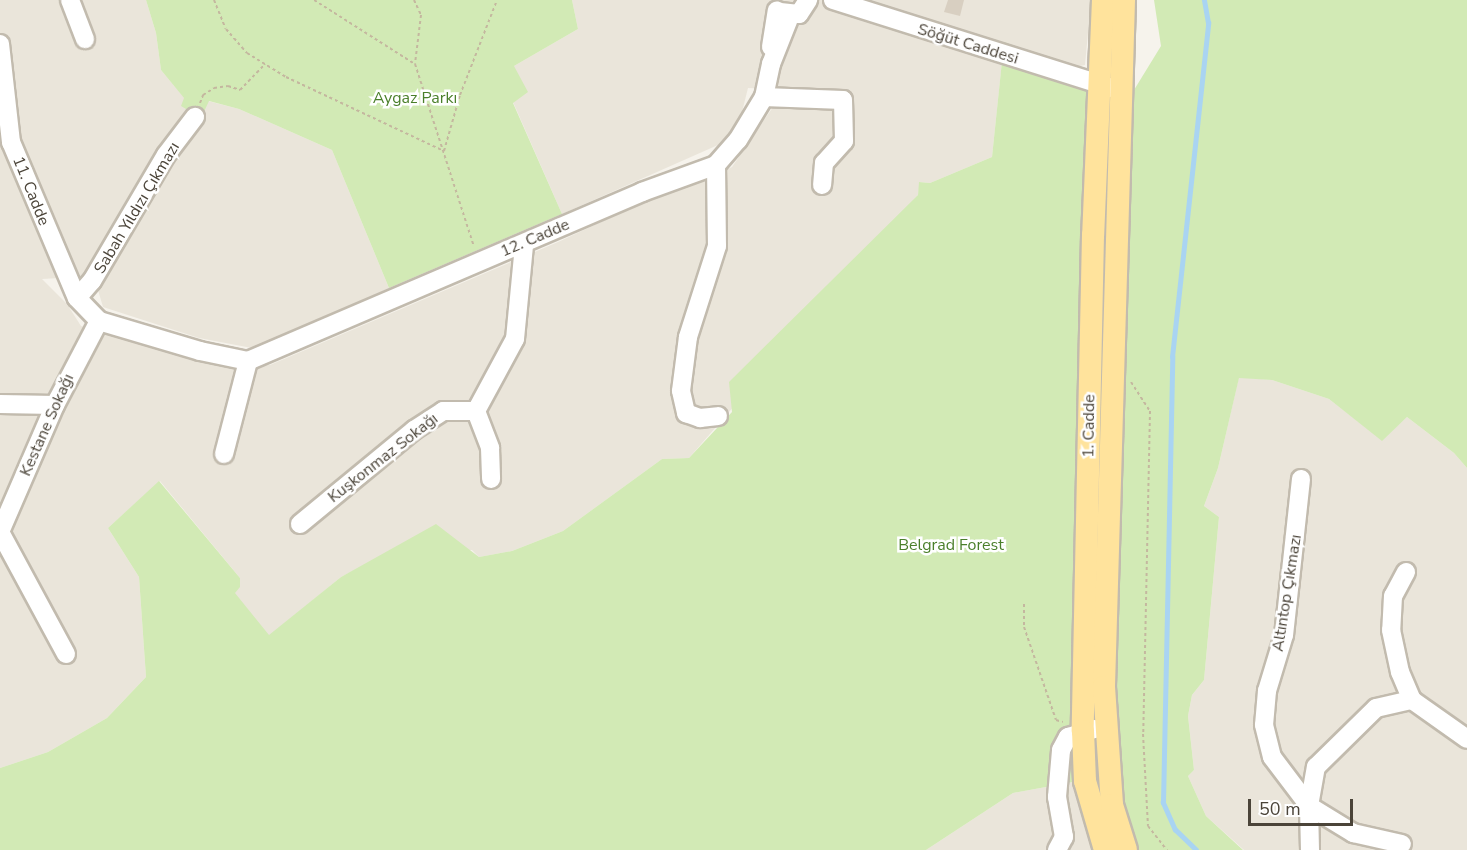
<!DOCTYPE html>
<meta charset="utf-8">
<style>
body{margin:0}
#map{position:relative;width:1467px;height:850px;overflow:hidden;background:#f6f3ec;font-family:"Nunito Sans",sans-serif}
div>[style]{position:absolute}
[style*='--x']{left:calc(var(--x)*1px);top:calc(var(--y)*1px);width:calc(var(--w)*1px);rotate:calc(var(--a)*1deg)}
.residential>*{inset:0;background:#eae5da}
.green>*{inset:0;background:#d2eab5}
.stream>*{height:4.5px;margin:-2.25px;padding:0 2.25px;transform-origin:2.25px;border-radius:2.25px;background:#a9d4f2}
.building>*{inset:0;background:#d8cfc1}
.path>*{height:2px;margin-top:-1px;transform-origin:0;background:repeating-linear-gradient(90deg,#c4b79f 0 3px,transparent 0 6px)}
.roads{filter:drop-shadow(2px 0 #c2bbae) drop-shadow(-2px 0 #c2bbae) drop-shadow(0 2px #c2bbae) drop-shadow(0 -2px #c2bbae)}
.minor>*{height:18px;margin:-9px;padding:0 9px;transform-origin:9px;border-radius:9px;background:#fff}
.major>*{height:22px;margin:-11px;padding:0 11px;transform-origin:11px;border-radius:11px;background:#ffe39c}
span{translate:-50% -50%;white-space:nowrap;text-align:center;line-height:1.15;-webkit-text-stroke:5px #fff;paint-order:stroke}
.street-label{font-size:16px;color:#4b4439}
.park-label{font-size:16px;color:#4a7f2a}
.scale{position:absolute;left:1248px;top:799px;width:105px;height:27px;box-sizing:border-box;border:3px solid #4b4439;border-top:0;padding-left:8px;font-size:18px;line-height:21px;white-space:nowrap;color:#4b4439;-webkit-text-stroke:4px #fff;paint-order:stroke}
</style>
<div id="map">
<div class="residential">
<div style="clip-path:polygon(0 0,146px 0,156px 33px,161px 70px,201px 118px,208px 101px,239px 109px,332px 150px,389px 288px,317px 322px,252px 348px,199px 338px,103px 307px,98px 290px,77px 277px,42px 279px,67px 304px,81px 326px,229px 367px,270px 365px,558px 242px,672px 189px,703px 181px,732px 167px,773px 107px,800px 103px,850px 110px,848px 92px,748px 88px,740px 120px,718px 145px,562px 214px,513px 102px,514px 66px,578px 29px,572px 0,1091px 0,1085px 65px,1075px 67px,1004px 43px,992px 157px,930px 183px,920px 182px,918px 195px,689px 458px,662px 459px,563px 531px,512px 551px,479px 557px,472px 550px,388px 553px,341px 577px,269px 636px,234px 593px,240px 578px,160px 481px,108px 528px,139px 577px,146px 677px,107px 718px,48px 752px,0 768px)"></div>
<div style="clip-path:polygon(1239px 377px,1272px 380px,1329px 399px,1382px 440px,1407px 417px,1454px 453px,1467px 468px,1467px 850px,1244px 850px,1206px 816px,1188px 776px,1194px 770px,1188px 716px,1192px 695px,1204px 680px,1219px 517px,1204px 506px,1218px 468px)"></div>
<div style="clip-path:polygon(1073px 782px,1093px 850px,926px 850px,1013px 793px)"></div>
</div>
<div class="green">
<div style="clip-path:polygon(146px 0,572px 0,578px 29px,514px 66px,528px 92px,513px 103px,562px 214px,389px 288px,332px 150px,239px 109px,209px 101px,201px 118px,181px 106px,184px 98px,161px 70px,156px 33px)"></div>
<div style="clip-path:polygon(1154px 0,1467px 0,1467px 468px,1454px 453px,1407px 417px,1382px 441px,1329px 399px,1272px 380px,1239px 378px,1218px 468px,1204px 506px,1219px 517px,1204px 680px,1192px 695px,1188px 716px,1194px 770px,1188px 776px,1206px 816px,1243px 850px,1093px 850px,1073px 782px,1013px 793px,926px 850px,0 850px,0 768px,48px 752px,107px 718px,146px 677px,139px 577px,108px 528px,159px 481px,240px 578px,240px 587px,235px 593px,269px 635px,341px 577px,436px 524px,479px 557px,512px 551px,563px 531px,662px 459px,689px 458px,732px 412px,729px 382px,918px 195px,919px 182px,930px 183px,992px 157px,1004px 42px,1134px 90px,1161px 46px)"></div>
</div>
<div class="stream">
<div style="--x:1196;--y:850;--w:29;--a:-136"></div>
<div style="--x:1175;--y:830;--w:30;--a:-114"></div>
<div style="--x:1163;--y:803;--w:446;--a:-88.8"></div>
<div style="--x:1172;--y:357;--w:336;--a:-83.8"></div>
<div style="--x:1208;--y:23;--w:23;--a:-100"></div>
</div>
<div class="building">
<div style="clip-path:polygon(948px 0,964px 0,960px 16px,944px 12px)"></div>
</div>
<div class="path">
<div style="--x:214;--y:0;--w:31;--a:68"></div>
<div style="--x:226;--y:29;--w:32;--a:49"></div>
<div style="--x:247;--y:53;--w:46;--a:31.6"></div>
<div style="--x:286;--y:77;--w:174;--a:25.1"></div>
<div style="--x:444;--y:151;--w:58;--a:-74.1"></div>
<div style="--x:460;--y:95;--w:102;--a:-68.7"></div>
<div style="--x:314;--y:0;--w:120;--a:32.4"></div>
<div style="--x:414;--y:0;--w:17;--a:65"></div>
<div style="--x:421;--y:15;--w:49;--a:97"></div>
<div style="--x:415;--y:64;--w:192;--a:72.1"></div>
<div style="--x:200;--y:103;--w:9;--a:-69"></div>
<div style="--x:203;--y:95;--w:13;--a:-32"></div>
<div style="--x:214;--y:88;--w:14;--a:-8"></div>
<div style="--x:228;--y:86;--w:13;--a:18"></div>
<div style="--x:240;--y:90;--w:36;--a:-46"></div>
<div style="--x:1131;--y:382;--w:35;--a:57"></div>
<div style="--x:1150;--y:411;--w:323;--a:91.2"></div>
<div style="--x:1143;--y:734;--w:92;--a:86.9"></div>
<div style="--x:1148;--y:826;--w:31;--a:52"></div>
<div style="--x:1024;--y:604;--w:23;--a:90"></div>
<div style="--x:1024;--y:627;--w:98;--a:71"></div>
<div style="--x:1056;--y:720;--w:7;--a:16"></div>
</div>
<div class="roads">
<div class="minor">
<div style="--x:70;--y:0;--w:42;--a:69"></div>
<div style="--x:833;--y:0;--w:293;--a:17.5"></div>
<div style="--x:780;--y:12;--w:19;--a:6"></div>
<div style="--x:799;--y:14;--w:17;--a:-57"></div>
<div style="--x:0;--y:44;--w:99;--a:83.6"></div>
<div style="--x:11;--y:142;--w:169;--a:67.1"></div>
<div style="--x:77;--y:298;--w:32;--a:46"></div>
<div style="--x:99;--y:321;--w:105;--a:16.5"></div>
<div style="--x:200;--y:351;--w:49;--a:11.8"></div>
<div style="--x:771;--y:47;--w:37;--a:-81"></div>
<div style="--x:764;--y:97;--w:79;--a:2.2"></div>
<div style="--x:843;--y:100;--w:41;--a:88.6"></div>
<div style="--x:844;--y:141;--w:30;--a:132"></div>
<div style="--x:824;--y:163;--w:22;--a:95"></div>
<div style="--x:716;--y:165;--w:81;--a:89.3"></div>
<div style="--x:717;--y:246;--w:96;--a:107.7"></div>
<div style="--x:688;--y:337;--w:54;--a:97.4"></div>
<div style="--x:681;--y:391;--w:23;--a:77"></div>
<div style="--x:686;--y:413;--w:15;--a:20"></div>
<div style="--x:700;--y:418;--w:18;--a:-6"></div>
<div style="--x:77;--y:298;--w:23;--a:-49"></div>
<div style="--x:92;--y:281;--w:146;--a:-59.6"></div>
<div style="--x:166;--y:155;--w:48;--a:-52.7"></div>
<div style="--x:248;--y:361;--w:429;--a:-23.2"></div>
<div style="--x:642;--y:192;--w:79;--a:-20"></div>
<div style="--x:716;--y:165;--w:33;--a:-49"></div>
<div style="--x:738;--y:140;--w:50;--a:-58.8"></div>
<div style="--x:764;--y:97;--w:34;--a:-78"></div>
<div style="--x:771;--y:64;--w:52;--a:-68.4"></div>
<div style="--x:0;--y:404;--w:55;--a:1"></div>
<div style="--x:476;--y:411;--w:40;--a:69"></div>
<div style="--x:490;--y:448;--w:31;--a:88"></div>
<div style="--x:224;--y:454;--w:96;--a:-75.5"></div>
<div style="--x:1301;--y:479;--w:157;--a:96.2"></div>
<div style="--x:1284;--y:635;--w:59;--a:106.9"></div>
<div style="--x:1267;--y:691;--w:34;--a:95"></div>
<div style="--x:1264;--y:725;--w:33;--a:76"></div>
<div style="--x:1272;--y:757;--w:61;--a:52.9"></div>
<div style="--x:1309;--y:806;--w:52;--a:31.5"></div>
<div style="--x:1353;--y:833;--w:50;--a:12.7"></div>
<div style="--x:300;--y:524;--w:148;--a:-39.5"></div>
<div style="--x:414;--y:430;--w:35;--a:-33"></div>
<div style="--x:443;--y:411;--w:33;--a:0"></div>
<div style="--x:476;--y:411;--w:82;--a:-61.6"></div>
<div style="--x:515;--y:339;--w:94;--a:-84.5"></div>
<div style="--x:1406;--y:572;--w:27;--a:118"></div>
<div style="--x:1393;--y:596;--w:34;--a:93"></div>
<div style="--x:1391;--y:630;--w:43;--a:77.9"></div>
<div style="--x:1400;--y:672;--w:30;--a:67"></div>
<div style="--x:66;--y:654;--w:139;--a:-118.4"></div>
<div style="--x:0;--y:532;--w:138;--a:-66.6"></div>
<div style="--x:55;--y:405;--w:95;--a:-62.4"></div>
<div style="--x:1057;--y:850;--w:15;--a:-62"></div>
<div style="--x:1064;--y:837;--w:41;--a:-99.9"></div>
<div style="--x:1057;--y:797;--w:47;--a:-85.1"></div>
<div style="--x:1061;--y:750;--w:15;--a:-62"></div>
<div style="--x:1068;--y:737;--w:27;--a:-17"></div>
<div style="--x:1310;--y:850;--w:44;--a:-91.3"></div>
<div style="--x:1309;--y:806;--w:40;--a:-80"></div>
<div style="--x:1316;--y:767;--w:84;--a:-44.5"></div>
<div style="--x:1376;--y:708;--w:37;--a:-13"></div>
<div style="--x:1412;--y:700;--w:67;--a:35.3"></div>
</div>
<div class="major">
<div style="--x:1103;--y:0;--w:235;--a:92.4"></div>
<div style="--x:1093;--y:235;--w:496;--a:91.2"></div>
<div style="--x:1083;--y:731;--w:50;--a:87.7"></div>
<div style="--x:1085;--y:781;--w:72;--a:73.8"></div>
<div style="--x:1124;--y:0;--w:687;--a:91.67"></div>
<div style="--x:1104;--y:687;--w:118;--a:86.1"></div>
<div style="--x:1112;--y:805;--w:47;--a:72.7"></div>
</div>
</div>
<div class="street-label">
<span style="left:968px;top:44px;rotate:17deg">Söğüt Caddesi</span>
<span style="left:31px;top:191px;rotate:68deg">11. Cadde</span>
<span style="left:137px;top:208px;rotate:-59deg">Sabah Yıldızı Çıkmazı</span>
<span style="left:535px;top:238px;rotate:-23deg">12. Cadde</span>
<span style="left:47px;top:425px;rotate:-66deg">Kestane Sokağı</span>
<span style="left:1089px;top:426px;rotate:-89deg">1. Cadde</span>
<span style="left:383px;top:458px;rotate:-38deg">Kuşkonmaz Sokağı</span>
<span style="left:1287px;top:593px;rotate:-81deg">Altıntop Çıkmazı</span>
</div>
<div class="park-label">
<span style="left:415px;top:98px">Aygaz Parkı</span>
<span style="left:951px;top:545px">Belgrad Forest</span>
</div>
<div class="scale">50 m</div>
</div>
